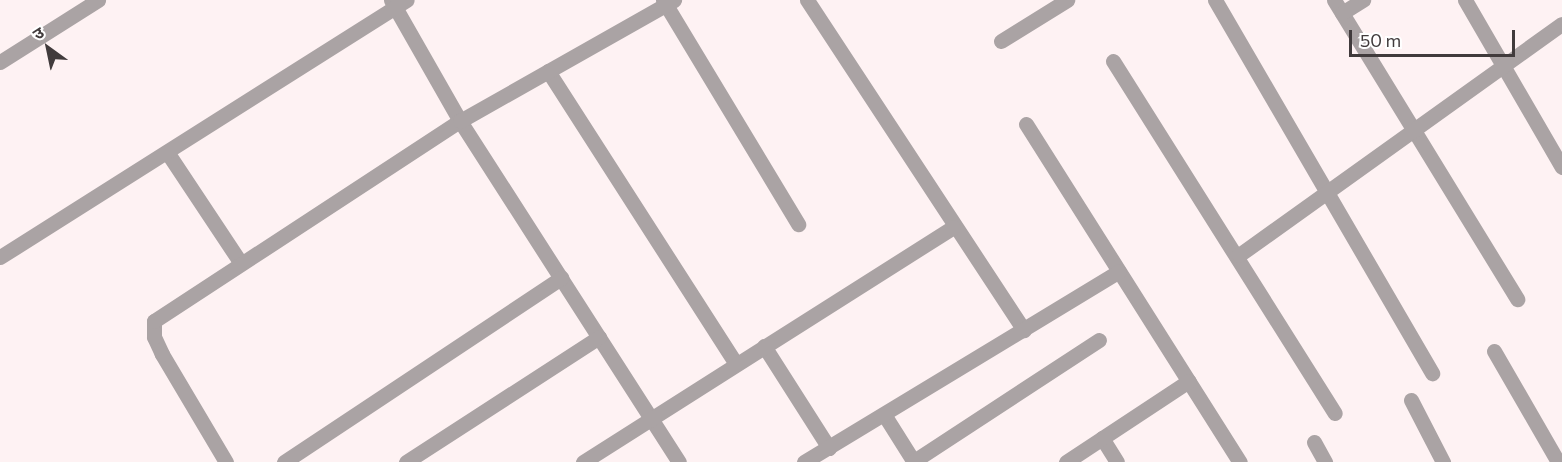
<!DOCTYPE html>
<meta charset="utf-8">
<style>
body{margin:0}
#map{position:relative;width:1562px;height:462px;overflow:hidden;background:#fef2f3;font-family:Commissioner,"Noto Sans Devanagari",sans-serif}
div>[style]{position:absolute}
[style*='--x']{left:calc(var(--x)*1px);top:calc(var(--y)*1px);width:calc(var(--w)*1px);rotate:calc(var(--a)*1deg)}
.minor>*{height:15px;margin:-7.5px;padding:0 7.5px;transform-origin:7.5px;border-radius:7.5px;background:#aaa3a4}
span{translate:-50% -50%;white-space:nowrap;text-align:center;line-height:1.15;-webkit-text-stroke:4.5px #fff;paint-order:stroke}
.north{position:absolute;left:18px;top:18px;width:60px;height:60px;-webkit-text-stroke:4px #fff;paint-order:stroke;rotate:327deg;font-size:16px;font-weight:700;line-height:24px;text-align:center;color:#413b3c}
.north::after{content:'';display:block;margin:auto;width:21px;height:27px;background:#413b3c;clip-path:polygon(50% 0,100% 100%,50% 72%,0 100%)}
.scale{position:absolute;left:1349px;top:30px;width:166px;height:27px;box-sizing:border-box;border:3px solid #413b3c;border-top:0;padding-left:8px;font-size:18px;line-height:21px;white-space:nowrap;color:#413b3c;-webkit-text-stroke:4px #fff;paint-order:stroke}
</style>
<div id="map">
<div class="minor">
<div style="--x:391;--y:0;--w:139;--a:60.3"></div>
<div style="--x:460;--y:121;--w:405;--a:57.3"></div>
<div style="--x:663;--y:0;--w:262;--a:58.9"></div>
<div style="--x:807;--y:0;--w:395;--a:56.7"></div>
<div style="--x:1215;--y:0;--w:432;--a:59.8"></div>
<div style="--x:1334;--y:0;--w:351;--a:58.5"></div>
<div style="--x:1465;--y:0;--w:193;--a:59.9"></div>
<div style="--x:1342;--y:13;--w:25;--a:-32"></div>
<div style="--x:1001;--y:41;--w:78;--a:-31.8"></div>
<div style="--x:1113;--y:61;--w:416;--a:57.8"></div>
<div style="--x:0;--y:62;--w:116;--a:-32.3"></div>
<div style="--x:548;--y:71;--w:348;--a:57.3"></div>
<div style="--x:1026;--y:124;--w:400;--a:57.7"></div>
<div style="--x:167;--y:152;--w:132;--a:56.4"></div>
<div style="--x:1239;--y:255;--w:397;--a:-35.6"></div>
<div style="--x:0;--y:257;--w:481;--a:-32.3"></div>
<div style="--x:764;--y:346;--w:121;--a:57.5"></div>
<div style="--x:1494;--y:351;--w:128;--a:60"></div>
<div style="--x:1411;--y:400;--w:70;--a:62.7"></div>
<div style="--x:885;--y:416;--w:54;--a:57.8"></div>
<div style="--x:1102;--y:438;--w:28;--a:58"></div>
<div style="--x:1314;--y:442;--w:23;--a:61"></div>
<div style="--x:914;--y:461;--w:221;--a:-33.2"></div>
<div style="--x:226;--y:462;--w:126;--a:-120.7"></div>
<div style="--x:162;--y:354;--w:19;--a:-115"></div>
<div style="--x:154;--y:337;--w:16;--a:-90"></div>
<div style="--x:154;--y:321;--w:366;--a:-33.2"></div>
<div style="--x:460;--y:121;--w:246;--a:-29.5"></div>
<div style="--x:284;--y:462;--w:333;--a:-33.6"></div>
<div style="--x:406;--y:462;--w:230;--a:-32.9"></div>
<div style="--x:583;--y:462;--w:438;--a:-32.4"></div>
<div style="--x:804;--y:462;--w:368;--a:-31.2"></div>
<div style="--x:1066;--y:462;--w:147;--a:-33.4"></div>
</div>
<div class="north">उ</div>
<div class="scale">50 m</div>
</div>
